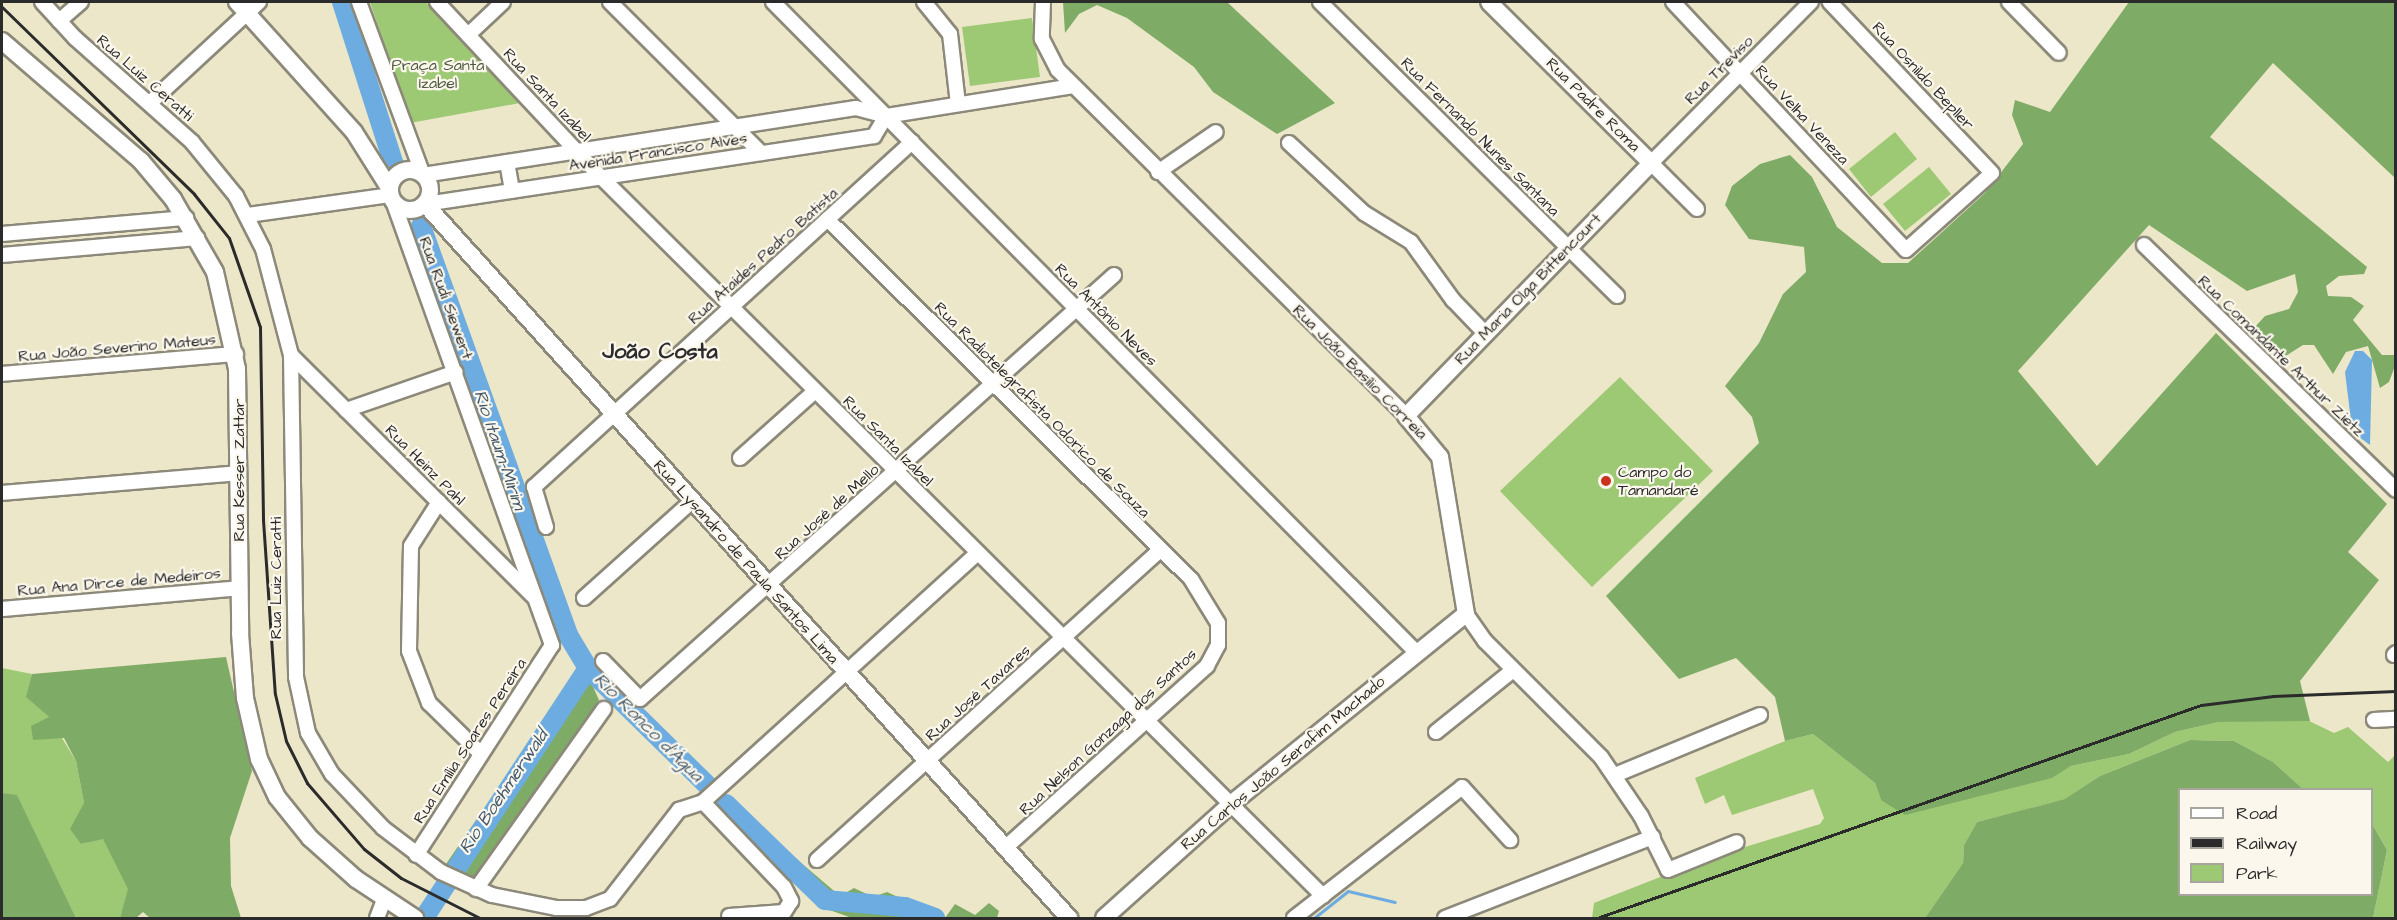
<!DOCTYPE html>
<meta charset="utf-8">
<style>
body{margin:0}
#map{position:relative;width:2397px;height:920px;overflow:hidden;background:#ede7c9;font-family:"Architects Daughter",sans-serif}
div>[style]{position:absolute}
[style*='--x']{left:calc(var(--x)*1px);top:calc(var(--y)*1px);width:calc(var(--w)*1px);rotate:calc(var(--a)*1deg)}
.green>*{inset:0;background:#9dc874}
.forest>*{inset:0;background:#7eac66}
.water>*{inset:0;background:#6dace0}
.stream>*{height:3px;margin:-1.5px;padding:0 1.5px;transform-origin:1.5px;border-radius:1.5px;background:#6dace0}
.river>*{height:20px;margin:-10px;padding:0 10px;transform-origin:10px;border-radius:10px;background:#6dace0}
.roads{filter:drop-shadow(2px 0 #8c897a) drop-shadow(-2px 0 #8c897a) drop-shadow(0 2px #8c897a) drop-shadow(0 -2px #8c897a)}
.minor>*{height:14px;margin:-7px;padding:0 7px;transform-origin:7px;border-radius:7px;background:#fff}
.tertiary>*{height:16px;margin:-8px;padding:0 8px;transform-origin:8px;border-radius:8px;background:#fff}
.tertiary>.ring{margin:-8px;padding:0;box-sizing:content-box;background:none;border:16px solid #fff;border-radius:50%}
.rail>*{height:3px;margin:-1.5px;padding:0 1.5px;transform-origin:1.5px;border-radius:1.5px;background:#2b2b2b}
.dots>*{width:16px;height:16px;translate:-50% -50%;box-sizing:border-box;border:3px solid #fbf7ec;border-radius:50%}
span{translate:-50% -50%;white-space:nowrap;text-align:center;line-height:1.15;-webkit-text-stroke:4.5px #fbf7ec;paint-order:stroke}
.park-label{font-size:16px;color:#4d5a41}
.street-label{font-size:16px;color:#2b2b2b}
.poi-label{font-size:16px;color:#2b2b2b}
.left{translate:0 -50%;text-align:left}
.water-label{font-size:18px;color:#42586a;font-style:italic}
.district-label{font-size:22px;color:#2b2b2b;font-weight:700}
.frame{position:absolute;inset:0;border:3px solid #2b2b2b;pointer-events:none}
.legend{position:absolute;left:2178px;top:788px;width:195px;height:108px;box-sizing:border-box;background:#fbf7ec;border:2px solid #a8a59f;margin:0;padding:8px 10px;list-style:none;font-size:18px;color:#2b2b2b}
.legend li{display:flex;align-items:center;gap:12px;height:30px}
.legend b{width:30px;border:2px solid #a8a59f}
</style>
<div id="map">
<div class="green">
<div style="clip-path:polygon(370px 2px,426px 2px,520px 103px,410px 123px)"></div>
<div style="clip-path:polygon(1032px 18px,1040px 77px,970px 86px,962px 27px)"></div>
<div style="clip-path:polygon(1895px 132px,1917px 159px,1871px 197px,1849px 169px)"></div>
<div style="clip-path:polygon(1929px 167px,1951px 194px,1905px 231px,1883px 204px)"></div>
<div style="clip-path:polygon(1620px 377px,1713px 471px,1592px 587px,1500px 491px)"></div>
<div style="clip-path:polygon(2px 668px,32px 674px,27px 697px,49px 717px,76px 761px,84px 803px,82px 844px,103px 838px,129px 889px,120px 918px,76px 918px,17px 796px,2px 793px)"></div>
<div style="clip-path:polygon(2303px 718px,2334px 733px,2348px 727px,2388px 762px,2395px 755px,2395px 918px,2373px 918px,2387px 850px,2372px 824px,2372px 790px,2303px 789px,2273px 762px,2234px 741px,2190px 740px,2100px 776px,2066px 799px,1977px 822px,1964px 845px,1963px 863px,1925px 918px,1592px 918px,1594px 903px,1706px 859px,1820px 824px,1824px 818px,1813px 789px,1732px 815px,1724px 795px,1705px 804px,1695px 778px,1785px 741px,1813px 734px,1875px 783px,1881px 800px,2051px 778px,2071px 766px,2129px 754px,2175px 732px,2219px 722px)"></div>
</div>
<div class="forest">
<div style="clip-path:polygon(1063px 2px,1227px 2px,1335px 103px,1277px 134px,1213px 92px,1194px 67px,1127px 18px,1097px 5px,1079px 14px,1065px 33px)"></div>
<div style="clip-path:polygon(2129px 2px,2395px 2px,2395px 178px,2273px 63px,2210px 137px,2367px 267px,2364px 274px,2339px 276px,2326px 286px,2328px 296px,2351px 297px,2364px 306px,2353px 320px,2382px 355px,2395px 355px,2395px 366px,2389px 382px,2380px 388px,2368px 346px,2346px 352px,2333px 374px,2314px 345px,2303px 345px,2281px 359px,2255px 327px,2265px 316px,2289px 309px,2298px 292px,2295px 274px,2247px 291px,2149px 225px,2018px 371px,2097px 466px,2216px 333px,2387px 504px,2348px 552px,2379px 580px,2300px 681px,2310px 721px,2219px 722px,2175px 732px,2129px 754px,2071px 766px,2052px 778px,1905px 815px,1881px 800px,1875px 783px,1813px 734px,1785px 741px,1775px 697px,1736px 658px,1679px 679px,1606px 596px,1759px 443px,1752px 417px,1725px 386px,1759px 343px,1783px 294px,1806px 272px,1804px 247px,1749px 239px,1725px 205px,1732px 186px,1760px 164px,1790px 155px,1812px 177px,1837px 227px,1882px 263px,1908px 263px,1985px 193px,2023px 144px,2012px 115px,2015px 100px,2050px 112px)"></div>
<div style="clip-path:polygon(226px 657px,252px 771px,230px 838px,231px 886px,241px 918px,150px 918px,143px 912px,136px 918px,120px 918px,128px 889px,103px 839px,81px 844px,70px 829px,84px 803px,76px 761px,64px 738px,33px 740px,31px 726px,49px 717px,26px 697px,32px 674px)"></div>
<div style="clip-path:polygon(591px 682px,599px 700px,482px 877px,470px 879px,446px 864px,567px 687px)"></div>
<div style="clip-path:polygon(2190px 740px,2234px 741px,2273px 762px,2303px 789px,2180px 790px,2180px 894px,2372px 894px,2372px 824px,2387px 850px,2373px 918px,1925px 918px,1963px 863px,1964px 845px,1977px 822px,2065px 799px,2100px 776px)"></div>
<div style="clip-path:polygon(2px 793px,17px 795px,76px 918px,2px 918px)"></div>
<div style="clip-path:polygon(738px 809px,840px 896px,854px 888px,873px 897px,887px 892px,945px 918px,955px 904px,975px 915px,989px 903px,999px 911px,997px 918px,852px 918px,818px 906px,727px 812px)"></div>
</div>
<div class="water">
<div style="clip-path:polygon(2355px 351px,2363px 351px,2372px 360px,2370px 445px,2355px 434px,2351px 421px,2345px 372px)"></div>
</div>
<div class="stream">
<div style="--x:1314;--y:918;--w:43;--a:-38.5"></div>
<div style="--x:1348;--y:891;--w:48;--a:13.2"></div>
</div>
<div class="river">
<div style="--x:342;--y:2;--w:174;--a:72.3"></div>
<div style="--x:421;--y:226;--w:435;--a:70.2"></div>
<div style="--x:568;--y:635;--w:39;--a:59"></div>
<div style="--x:588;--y:668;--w:170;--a:44.5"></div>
<div style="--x:726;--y:804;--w:138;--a:44.1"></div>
<div style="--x:825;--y:900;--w:80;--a:5"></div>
<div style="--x:905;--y:907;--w:32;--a:20"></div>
<div style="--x:424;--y:918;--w:299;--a:-56.7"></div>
</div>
<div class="roads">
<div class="minor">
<div style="--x:42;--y:2;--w:49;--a:47.5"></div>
<div style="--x:75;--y:38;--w:157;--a:41.6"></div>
<div style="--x:192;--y:142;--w:70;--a:50.8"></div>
<div style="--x:236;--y:196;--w:59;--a:63"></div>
<div style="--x:263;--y:249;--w:110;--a:75.2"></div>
<div style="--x:291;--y:355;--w:322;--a:89.1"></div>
<div style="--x:296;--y:677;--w:57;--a:77.9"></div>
<div style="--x:308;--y:733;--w:48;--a:59.7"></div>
<div style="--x:332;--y:774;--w:74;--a:46.6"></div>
<div style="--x:383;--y:828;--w:73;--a:37.2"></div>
<div style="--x:441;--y:872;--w:56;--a:24.3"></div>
<div style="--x:492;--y:895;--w:65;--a:11.5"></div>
<div style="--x:556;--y:908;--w:30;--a:0"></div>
<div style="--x:586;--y:908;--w:26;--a:-21"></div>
<div style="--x:610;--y:899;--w:113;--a:-52.2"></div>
<div style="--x:679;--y:810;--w:25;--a:-18"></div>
<div style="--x:359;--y:2;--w:184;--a:69.7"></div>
<div style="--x:423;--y:175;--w:438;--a:-8.8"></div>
<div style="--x:856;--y:108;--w:31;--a:15"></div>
<div style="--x:886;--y:116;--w:189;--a:-9.1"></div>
<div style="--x:437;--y:2;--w:240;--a:46.9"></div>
<div style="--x:601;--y:177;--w:1019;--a:44.88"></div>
<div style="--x:610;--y:2;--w:214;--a:45"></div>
<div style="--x:773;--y:2;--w:914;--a:45.31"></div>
<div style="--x:924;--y:2;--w:41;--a:50.9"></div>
<div style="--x:950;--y:34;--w:70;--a:83.5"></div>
<div style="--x:1043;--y:2;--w:37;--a:92"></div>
<div style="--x:1042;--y:39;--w:35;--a:63"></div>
<div style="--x:1058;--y:70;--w:491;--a:44.8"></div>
<div style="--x:1320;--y:2;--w:418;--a:44.7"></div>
<div style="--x:1673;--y:2;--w:340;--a:46.8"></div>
<div style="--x:1906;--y:250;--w:115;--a:-41.8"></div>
<div style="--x:1992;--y:173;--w:236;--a:-133.5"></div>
<div style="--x:2009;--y:2;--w:71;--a:45.6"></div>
<div style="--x:59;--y:21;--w:29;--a:-41"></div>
<div style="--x:468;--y:35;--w:48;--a:-43.3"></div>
<div style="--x:152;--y:101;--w:146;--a:-42.8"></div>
<div style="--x:1289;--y:143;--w:103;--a:43"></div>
<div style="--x:1364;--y:213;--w:55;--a:31.7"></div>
<div style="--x:1411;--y:242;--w:72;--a:54.1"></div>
<div style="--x:1453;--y:300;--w:46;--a:45.9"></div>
<div style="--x:507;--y:162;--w:29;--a:80"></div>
<div style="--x:1158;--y:172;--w:70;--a:-34.6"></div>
<div style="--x:393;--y:201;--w:472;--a:70.3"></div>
<div style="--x:552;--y:645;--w:250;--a:122.9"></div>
<div style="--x:425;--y:204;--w:454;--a:-8.6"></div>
<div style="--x:874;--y:136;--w:23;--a:-59"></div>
<div style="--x:1697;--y:209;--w:65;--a:-135"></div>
<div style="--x:1651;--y:163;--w:227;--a:-45.2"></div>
<div style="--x:248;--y:215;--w:143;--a:-8"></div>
<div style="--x:827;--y:219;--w:512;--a:44.68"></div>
<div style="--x:1191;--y:579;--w:52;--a:58.5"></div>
<div style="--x:1218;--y:623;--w:22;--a:90"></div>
<div style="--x:1218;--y:645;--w:24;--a:118"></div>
<div style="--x:1207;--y:666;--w:272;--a:138"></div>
<div style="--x:2;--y:234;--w:185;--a:-5"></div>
<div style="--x:2144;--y:245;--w:351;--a:44.2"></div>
<div style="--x:2;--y:255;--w:196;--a:-5"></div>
<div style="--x:291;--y:355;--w:343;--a:44.9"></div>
<div style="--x:2;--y:374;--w:235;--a:-4.9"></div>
<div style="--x:346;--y:410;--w:116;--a:-19.1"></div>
<div style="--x:740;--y:458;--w:101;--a:-41.8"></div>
<div style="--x:2;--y:493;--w:238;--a:-4.8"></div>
<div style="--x:439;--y:502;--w:52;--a:122.5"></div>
<div style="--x:411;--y:546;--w:105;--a:91.1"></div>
<div style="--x:409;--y:651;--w:56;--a:69"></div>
<div style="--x:429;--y:703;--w:73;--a:44.4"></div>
<div style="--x:546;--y:527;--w:42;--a:-106.7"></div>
<div style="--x:534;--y:487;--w:512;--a:-42.39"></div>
<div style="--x:584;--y:598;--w:145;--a:-41.9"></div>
<div style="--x:2;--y:609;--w:239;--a:-5"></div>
<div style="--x:1466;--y:614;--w:33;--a:55"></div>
<div style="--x:1485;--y:641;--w:164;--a:45"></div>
<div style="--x:1601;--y:757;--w:71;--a:55.9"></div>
<div style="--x:1641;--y:816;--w:60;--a:63.4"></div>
<div style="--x:1668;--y:870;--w:74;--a:-22.1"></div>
<div style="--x:2394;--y:655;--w:3;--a:-45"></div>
<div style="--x:603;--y:661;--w:53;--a:45.8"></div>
<div style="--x:640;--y:699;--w:636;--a:-41.81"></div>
<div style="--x:2374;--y:720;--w:22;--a:-3"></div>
<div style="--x:1436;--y:732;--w:99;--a:-38.8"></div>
<div style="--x:1615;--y:775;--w:157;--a:-22.5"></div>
<div style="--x:703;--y:802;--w:371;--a:-42.2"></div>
<div style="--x:703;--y:802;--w:117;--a:46.4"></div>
<div style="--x:784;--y:887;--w:16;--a:63"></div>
<div style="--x:791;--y:901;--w:13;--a:122"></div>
<div style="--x:784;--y:912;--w:55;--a:175.8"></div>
<div style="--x:817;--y:860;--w:462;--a:-42.1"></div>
<div style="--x:476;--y:889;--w:221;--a:-54.6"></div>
<div style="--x:377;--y:918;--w:19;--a:-69"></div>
<div style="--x:1294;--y:918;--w:213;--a:-37.9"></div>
<div style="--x:1462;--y:787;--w:72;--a:47.8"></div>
<div style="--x:1445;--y:918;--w:223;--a:-21.3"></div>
</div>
<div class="tertiary">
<div style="--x:237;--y:2;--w:175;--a:48"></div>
<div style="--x:354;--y:132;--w:67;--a:57.7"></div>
<div style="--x:2;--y:41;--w:184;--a:40.8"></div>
<div style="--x:141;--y:161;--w:50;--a:49.9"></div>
<div style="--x:173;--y:199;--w:84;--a:60.1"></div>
<div style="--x:215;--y:272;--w:99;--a:77.2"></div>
<div style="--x:237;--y:369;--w:264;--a:89.3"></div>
<div style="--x:240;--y:633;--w:65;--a:85.6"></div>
<div style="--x:245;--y:698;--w:63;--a:77.1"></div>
<div style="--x:259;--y:759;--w:42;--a:64.7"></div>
<div style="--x:277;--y:797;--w:53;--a:51.2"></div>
<div style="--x:310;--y:838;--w:62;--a:41.7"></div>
<div style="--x:356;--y:879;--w:71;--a:33.5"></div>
<div class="ring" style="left:390px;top:170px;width:24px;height:24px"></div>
<div style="--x:425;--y:204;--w:962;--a:47.95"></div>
<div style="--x:1104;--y:918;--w:171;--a:-41.9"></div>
<div style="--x:1231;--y:804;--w:302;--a:-39"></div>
<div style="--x:1466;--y:614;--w:159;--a:-99.4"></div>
<div style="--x:1440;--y:457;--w:53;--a:-129.7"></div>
<div style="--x:1406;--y:416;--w:352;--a:-45.9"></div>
<div style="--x:1651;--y:163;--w:228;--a:-135.2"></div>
</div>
</div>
<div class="rail">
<div style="--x:2;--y:7;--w:268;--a:44.2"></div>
<div style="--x:194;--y:194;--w:56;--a:51.5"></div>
<div style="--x:229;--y:238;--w:94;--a:70.8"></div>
<div style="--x:260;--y:327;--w:193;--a:89.1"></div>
<div style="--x:263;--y:520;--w:174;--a:86.1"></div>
<div style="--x:275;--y:694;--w:48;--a:76.8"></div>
<div style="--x:286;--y:741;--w:47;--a:63.4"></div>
<div style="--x:307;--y:783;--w:87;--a:49.2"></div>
<div style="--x:364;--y:849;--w:47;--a:38.1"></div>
<div style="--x:401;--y:878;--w:89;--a:26.9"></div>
<div style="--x:1597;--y:918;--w:640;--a:-19.43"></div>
<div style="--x:2201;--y:705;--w:73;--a:-7.1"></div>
<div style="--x:2273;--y:696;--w:123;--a:-2.3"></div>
</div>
<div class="dots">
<div style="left:1606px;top:481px;background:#c8321e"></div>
</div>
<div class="park-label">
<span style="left:438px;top:74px">Praça Santa<br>Izabel</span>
</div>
<div class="street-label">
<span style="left:1719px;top:70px;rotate:-45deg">Rua Treviso</span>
<span style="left:1923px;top:76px;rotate:47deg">Rua Osnildo Bepller</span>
<span style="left:145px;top:78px;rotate:41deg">Rua Luiz Ceratti</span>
<span style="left:547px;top:95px;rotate:47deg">Rua Santa Izabel</span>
<span style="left:1593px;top:105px;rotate:45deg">Rua Padre Roma</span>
<span style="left:1802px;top:115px;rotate:47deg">Rua Velha Veneza</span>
<span style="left:1480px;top:137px;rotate:45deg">Rua Fernando Nunes Santana</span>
<span style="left:658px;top:152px;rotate:-9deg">Avenida Francisco Alves</span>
<span style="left:763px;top:256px;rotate:-42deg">Rua Ataídes Pedro Batista</span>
<span style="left:1528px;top:289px;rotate:-46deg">Rua Maria Olga Bittencourt</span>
<span style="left:446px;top:298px;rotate:70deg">Rua Rudi Siewert</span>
<span style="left:1106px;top:315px;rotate:45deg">Rua Antônio Neves</span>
<span style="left:117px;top:348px;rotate:-5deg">Rua João Severino Mateus</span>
<span style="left:2281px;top:356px;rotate:44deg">Rua Comandante Arthur Zietz</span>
<span style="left:1360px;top:372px;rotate:45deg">Rua João Basílio Correia</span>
<span style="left:1042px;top:410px;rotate:45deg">Rua Radiotelegrafista Odorico de Souza</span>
<span style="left:888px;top:441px;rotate:45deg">Rua Santa Izabel</span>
<span style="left:425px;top:465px;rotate:45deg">Rua Heinz Pahl</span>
<span style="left:239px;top:470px;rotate:-90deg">Rua Kesser Zattar</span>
<span style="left:827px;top:512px;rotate:-42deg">Rua José de Mello</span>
<span style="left:746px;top:562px;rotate:48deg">Rua Lysandro de Paula Santos Lima</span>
<span style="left:276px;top:578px;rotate:-90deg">Rua Luiz Ceratti</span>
<span style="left:119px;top:582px;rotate:-5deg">Rua Ana Dirce de Medeiros</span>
<span style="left:978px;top:693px;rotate:-42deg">Rua José Tavares</span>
<span style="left:1108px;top:732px;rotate:-43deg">Rua Nelson Gonzaga dos Santos</span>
<span style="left:470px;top:741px;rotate:-57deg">Rua Emília Soares Pereira</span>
<span style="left:1283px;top:763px;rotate:-40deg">Rua Carlos João Serafim Machado</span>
</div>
<div class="poi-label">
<span class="left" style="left:1618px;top:481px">Campo do<br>Tamandaré</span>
</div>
<div class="water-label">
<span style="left:499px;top:450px;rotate:71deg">Rio Itaum-Mirim</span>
<span style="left:648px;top:728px;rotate:45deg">Rio Ronco d'Água</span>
<span style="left:504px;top:792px;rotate:-56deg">Rio Boehmerwald</span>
</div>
<div class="district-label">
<span style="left:660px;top:352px">João Costa</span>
</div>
<div class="frame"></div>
<ul class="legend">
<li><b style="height:8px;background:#fff"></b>Road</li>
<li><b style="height:8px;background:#2b2b2b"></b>Railway</li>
<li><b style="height:16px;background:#9dc874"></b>Park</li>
</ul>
</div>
